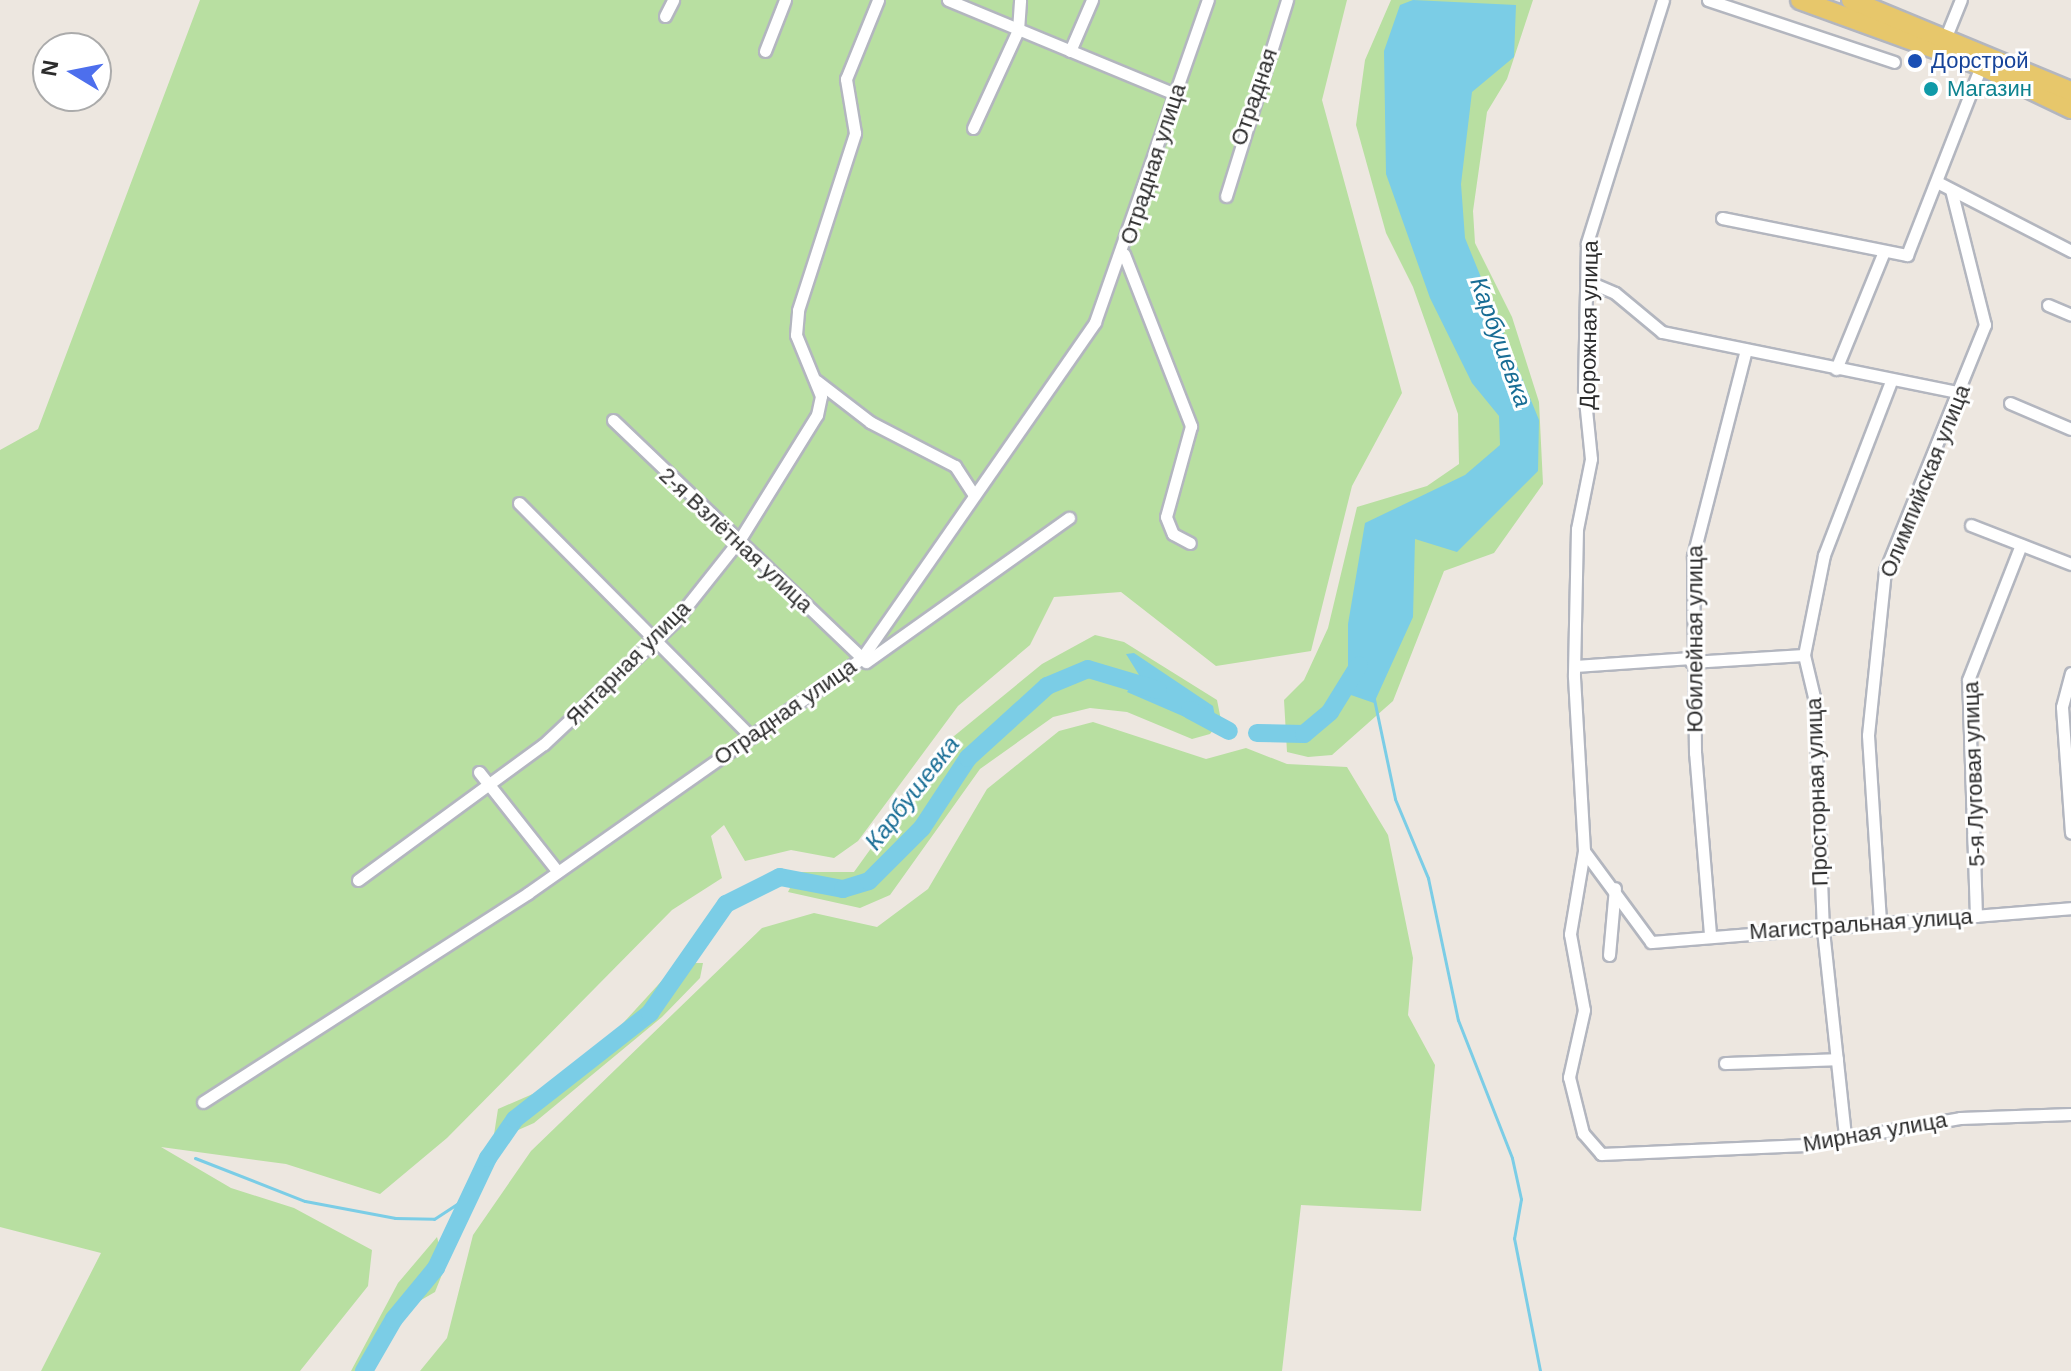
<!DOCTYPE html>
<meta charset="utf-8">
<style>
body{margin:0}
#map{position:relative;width:2071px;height:1371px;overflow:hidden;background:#ede7e0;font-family:Helvetica,sans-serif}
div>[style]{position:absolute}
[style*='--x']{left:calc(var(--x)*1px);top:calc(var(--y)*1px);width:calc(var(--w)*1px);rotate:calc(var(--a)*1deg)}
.green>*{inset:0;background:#b8dfa1}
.water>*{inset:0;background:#7bcde6}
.stream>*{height:3px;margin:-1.5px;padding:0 1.5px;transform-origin:1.5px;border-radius:1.5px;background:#7bcde6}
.river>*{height:18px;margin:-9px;padding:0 9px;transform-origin:9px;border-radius:9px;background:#7bcde6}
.roads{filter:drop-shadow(2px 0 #b3b6bf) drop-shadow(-2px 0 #b3b6bf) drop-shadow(0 2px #b3b6bf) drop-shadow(0 -2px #b3b6bf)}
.street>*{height:11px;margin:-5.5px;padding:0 5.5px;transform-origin:5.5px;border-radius:5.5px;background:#fff}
.primary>*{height:18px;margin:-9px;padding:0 9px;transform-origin:9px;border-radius:9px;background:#e7c76b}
.dots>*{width:22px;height:22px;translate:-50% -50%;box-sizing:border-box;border:4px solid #fff;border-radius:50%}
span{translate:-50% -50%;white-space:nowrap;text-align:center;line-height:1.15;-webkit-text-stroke:6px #fff;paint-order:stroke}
.transit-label{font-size:22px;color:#164399}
.left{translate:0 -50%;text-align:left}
.culture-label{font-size:22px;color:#0d838f}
.street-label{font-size:22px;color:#2c2c2c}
.water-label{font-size:24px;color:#186d95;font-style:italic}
.north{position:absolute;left:32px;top:32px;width:80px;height:80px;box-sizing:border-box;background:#fff;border:2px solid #ababab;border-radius:50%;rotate:280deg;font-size:22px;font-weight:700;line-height:32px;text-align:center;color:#2c2c2c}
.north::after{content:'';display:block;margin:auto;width:28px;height:36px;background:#4d6fed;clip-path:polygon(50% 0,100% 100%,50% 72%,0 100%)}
</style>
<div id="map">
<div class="green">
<div style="clip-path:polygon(200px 0,1347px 0,1322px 100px,1402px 393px,1352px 486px,1311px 651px,1216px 666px,1121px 592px,1054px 597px,1030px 645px,958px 706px,858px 841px,834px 858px,791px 850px,745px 861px,724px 825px,711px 836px,722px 878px,672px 910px,447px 1138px,380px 1194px,286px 1164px,161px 1147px,231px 1188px,294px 1208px,372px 1250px,368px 1286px,300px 1371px,41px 1371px,101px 1253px,0 1227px,0 450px,38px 429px)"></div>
<div style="clip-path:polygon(1391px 0,1533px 0,1507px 79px,1487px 112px,1473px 211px,1475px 243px,1512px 317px,1539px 402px,1543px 484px,1494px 553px,1444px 571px,1393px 701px,1332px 755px,1308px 757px,1287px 752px,1284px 700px,1304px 680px,1328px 628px,1357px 507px,1427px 486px,1459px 464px,1458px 414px,1413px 287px,1386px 233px,1356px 125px,1365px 60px)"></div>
<div style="clip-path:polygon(1095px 635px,1124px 642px,1217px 700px,1221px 720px,1210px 734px,1192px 739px,1127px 712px,1090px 708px,1053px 717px,980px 769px,890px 895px,860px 908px,788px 892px,798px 872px,854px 872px,948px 741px,1042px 664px)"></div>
<div style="clip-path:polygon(1093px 722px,1206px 759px,1246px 748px,1287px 764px,1347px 767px,1388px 835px,1413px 958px,1408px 1015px,1435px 1065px,1421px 1211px,1301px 1205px,1282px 1371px,420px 1371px,447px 1338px,473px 1235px,531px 1151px,762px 928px,814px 913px,877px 927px,928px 889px,987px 789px,1059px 731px)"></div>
<div style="clip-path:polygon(688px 963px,703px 963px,700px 978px,662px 1017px,534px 1123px,493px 1141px,498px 1109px,535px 1093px,614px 1033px,668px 974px)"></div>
<div style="clip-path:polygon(437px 1237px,445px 1267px,435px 1292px,409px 1307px,371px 1371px,351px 1371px,398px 1283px)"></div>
</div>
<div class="water">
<div style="clip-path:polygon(1413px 0,1516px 5px,1514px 57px,1472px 92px,1461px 184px,1465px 238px,1539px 420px,1538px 471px,1457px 552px,1415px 539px,1413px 617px,1374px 703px,1348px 694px,1348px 624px,1365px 523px,1465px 475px,1500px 445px,1499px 416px,1472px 383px,1430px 298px,1386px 174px,1384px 51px,1400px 5px)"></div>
<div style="clip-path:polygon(1134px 653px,1213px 706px,1216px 721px,1201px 724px,1127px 692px,1139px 675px,1126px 654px)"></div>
</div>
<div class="stream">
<div style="--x:1374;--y:699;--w:102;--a:78.1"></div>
<div style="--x:1395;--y:799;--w:86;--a:67.3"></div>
<div style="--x:1428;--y:878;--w:145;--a:78.1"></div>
<div style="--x:1458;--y:1020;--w:148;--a:68.6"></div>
<div style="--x:1512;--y:1158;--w:42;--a:77.6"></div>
<div style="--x:1521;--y:1199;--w:40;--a:100"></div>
<div style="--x:1514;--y:1238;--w:136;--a:78.9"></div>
<div style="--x:195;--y:1158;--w:118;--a:21.4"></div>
<div style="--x:305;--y:1201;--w:92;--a:10.7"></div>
<div style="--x:395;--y:1218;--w:39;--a:1"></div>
<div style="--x:434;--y:1219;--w:42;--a:-33.3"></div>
</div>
<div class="river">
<div style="--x:1190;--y:710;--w:44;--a:28.3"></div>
<div style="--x:1257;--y:733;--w:47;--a:1.2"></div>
<div style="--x:1304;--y:734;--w:34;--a:-40"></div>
<div style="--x:1330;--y:712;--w:55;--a:-58.3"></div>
<div style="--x:364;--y:1371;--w:60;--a:-60"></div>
<div style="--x:394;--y:1319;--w:66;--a:-50.5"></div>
<div style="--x:436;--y:1268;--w:122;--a:-64.7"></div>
<div style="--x:488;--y:1158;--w:47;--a:-55.3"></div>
<div style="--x:515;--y:1119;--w:172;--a:-38.1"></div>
<div style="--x:650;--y:1013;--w:133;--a:-55.1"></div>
<div style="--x:726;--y:904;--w:60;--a:-26.6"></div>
<div style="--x:780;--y:877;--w:64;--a:10.8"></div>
<div style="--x:843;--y:889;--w:27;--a:-17"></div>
<div style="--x:869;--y:881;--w:75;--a:-45"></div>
<div style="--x:922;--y:828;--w:84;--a:-56.7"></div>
<div style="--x:968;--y:758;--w:107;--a:-42.3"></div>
<div style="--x:1047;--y:686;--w:44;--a:-22.5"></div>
<div style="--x:1088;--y:669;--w:73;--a:16.7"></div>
</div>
<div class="roads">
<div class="street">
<div style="--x:948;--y:0;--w:246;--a:22.5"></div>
<div style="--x:1663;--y:0;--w:255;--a:107.4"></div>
<div style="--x:1587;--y:243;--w:147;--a:91.2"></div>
<div style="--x:1584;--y:390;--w:69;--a:84.2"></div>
<div style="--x:1591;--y:459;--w:71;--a:101.3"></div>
<div style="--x:1577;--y:529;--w:148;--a:91.2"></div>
<div style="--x:1574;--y:677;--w:174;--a:86.7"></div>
<div style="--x:1584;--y:851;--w:113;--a:53.6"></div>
<div style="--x:1651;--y:942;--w:421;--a:-4.6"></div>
<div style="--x:1708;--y:0;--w:196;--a:18.4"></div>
<div style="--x:665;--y:16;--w:18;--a:-63"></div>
<div style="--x:1947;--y:34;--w:37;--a:-68"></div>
<div style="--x:765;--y:51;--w:55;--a:-68.6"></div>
<div style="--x:1070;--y:51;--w:56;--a:-66.7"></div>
<div style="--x:973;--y:128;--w:108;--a:-65.3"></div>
<div style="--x:1018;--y:30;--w:30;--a:-86"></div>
<div style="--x:1937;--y:182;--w:151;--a:27.2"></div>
<div style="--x:1226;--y:196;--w:205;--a:-72.7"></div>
<div style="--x:1722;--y:218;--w:189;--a:11.3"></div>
<div style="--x:1907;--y:255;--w:203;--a:-68.6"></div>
<div style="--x:1124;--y:254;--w:185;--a:68.7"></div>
<div style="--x:1191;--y:426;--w:94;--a:105.4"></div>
<div style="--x:1166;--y:517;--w:18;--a:68"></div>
<div style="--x:1173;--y:534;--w:19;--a:28"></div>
<div style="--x:1587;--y:281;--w:30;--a:23"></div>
<div style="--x:1615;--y:293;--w:61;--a:39.7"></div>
<div style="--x:1662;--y:332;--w:305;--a:11.5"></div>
<div style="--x:2048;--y:305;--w:25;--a:23"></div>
<div style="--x:1836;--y:369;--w:124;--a:-67.8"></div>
<div style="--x:817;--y:381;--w:67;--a:37.7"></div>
<div style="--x:870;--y:422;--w:96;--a:27.4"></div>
<div style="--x:955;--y:466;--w:35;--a:57"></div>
<div style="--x:2010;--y:403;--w:66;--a:23.1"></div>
<div style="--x:613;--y:420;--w:350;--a:43.7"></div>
<div style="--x:866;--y:662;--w:249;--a:-35.4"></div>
<div style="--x:519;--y:503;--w:330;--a:45.2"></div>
<div style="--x:1971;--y:525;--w:107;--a:21.3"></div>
<div style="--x:1804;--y:655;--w:43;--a:76.6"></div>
<div style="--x:1814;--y:697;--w:233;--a:87.8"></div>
<div style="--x:1823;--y:930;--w:206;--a:83.9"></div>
<div style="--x:1804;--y:655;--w:102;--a:-78.7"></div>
<div style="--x:1824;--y:555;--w:186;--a:-68.9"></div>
<div style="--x:1691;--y:662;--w:113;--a:-3.5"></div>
<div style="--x:1575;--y:666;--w:116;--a:-3.9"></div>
<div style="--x:2071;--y:673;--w:35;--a:105"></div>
<div style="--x:2062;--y:707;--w:126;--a:85.9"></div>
<div style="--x:479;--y:772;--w:127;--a:51.7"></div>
<div style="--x:1584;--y:851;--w:84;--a:99.6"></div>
<div style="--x:1570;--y:934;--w:77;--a:79.6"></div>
<div style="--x:1584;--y:1010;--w:69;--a:102.6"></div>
<div style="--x:1569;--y:1077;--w:58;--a:76"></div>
<div style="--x:1583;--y:1133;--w:28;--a:49"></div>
<div style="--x:1601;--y:1154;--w:205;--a:-2.5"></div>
<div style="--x:1806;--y:1145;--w:156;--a:-9.9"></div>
<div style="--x:1960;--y:1118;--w:111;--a:-2.1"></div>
<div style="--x:358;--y:880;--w:230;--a:-36.2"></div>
<div style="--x:544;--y:744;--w:178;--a:-43.2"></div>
<div style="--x:674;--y:622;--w:106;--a:-51.5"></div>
<div style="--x:740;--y:539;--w:146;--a:-58.2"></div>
<div style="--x:817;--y:415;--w:19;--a:-78"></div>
<div style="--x:821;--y:396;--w:66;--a:-112.3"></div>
<div style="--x:796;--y:335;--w:25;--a:-85"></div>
<div style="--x:798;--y:310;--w:186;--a:-72.1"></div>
<div style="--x:855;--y:133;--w:55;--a:-99.5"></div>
<div style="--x:846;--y:79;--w:85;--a:-67.9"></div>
<div style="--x:1976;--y:916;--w:236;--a:-91.9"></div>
<div style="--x:1968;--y:680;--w:145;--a:-68.6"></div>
<div style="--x:1880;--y:921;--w:186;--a:-93.7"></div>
<div style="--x:1868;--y:735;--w:165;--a:-84.1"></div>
<div style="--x:1885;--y:571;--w:266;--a:-67.9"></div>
<div style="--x:1985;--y:325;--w:139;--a:-104.1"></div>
<div style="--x:1710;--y:934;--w:182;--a:-94.7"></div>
<div style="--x:1695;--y:753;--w:197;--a:-90.6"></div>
<div style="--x:1693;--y:556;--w:213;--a:-75.6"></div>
<div style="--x:1609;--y:955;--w:67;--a:-84.9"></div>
<div style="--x:1725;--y:1063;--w:112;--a:-2"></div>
<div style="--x:203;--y:1102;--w:386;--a:-32.7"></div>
<div style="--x:528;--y:893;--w:407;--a:-35.1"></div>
<div style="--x:861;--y:659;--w:410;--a:-55.2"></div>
<div style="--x:1095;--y:322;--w:341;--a:-70.7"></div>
</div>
<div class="primary">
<div style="--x:1800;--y:0;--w:193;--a:20"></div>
<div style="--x:1981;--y:66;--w:100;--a:25.5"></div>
<div style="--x:1851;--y:0;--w:238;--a:22.5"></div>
</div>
</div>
<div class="dots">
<div style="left:1915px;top:61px;background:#1a4fb4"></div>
<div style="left:1931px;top:89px;background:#0f9aa8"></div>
</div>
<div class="transit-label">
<span class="left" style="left:1931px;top:61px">Дорстрой</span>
</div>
<div class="culture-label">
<span class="left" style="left:1947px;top:89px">Магазин</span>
</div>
<div class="street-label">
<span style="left:1254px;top:97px;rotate:-71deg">Отрадная</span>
<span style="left:1153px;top:164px;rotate:-72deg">Отрадная улица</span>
<span style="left:1589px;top:325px;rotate:-89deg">Дорожная улица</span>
<span style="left:1925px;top:481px;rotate:-68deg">Олимпийская улица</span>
<span style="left:736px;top:540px;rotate:43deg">2-я Взлётная улица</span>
<span style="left:1695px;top:639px;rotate:-90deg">Юбилейная улица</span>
<span style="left:628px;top:663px;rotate:-45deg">Янтарная улица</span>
<span style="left:785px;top:712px;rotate:-35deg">Отрадная улица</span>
<span style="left:1974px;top:774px;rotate:-92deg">5-я Луговая улица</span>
<span style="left:1817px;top:792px;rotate:-92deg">Просторная улица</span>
<span style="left:1861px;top:924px;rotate:-4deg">Магистральная улица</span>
<span style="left:1875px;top:1132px;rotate:-10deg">Мирная улица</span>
</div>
<div class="water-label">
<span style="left:1501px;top:342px;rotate:70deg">Карбушевка</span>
<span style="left:912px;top:793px;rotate:-52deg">Карбушевка</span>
</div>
<div class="north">N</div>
</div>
